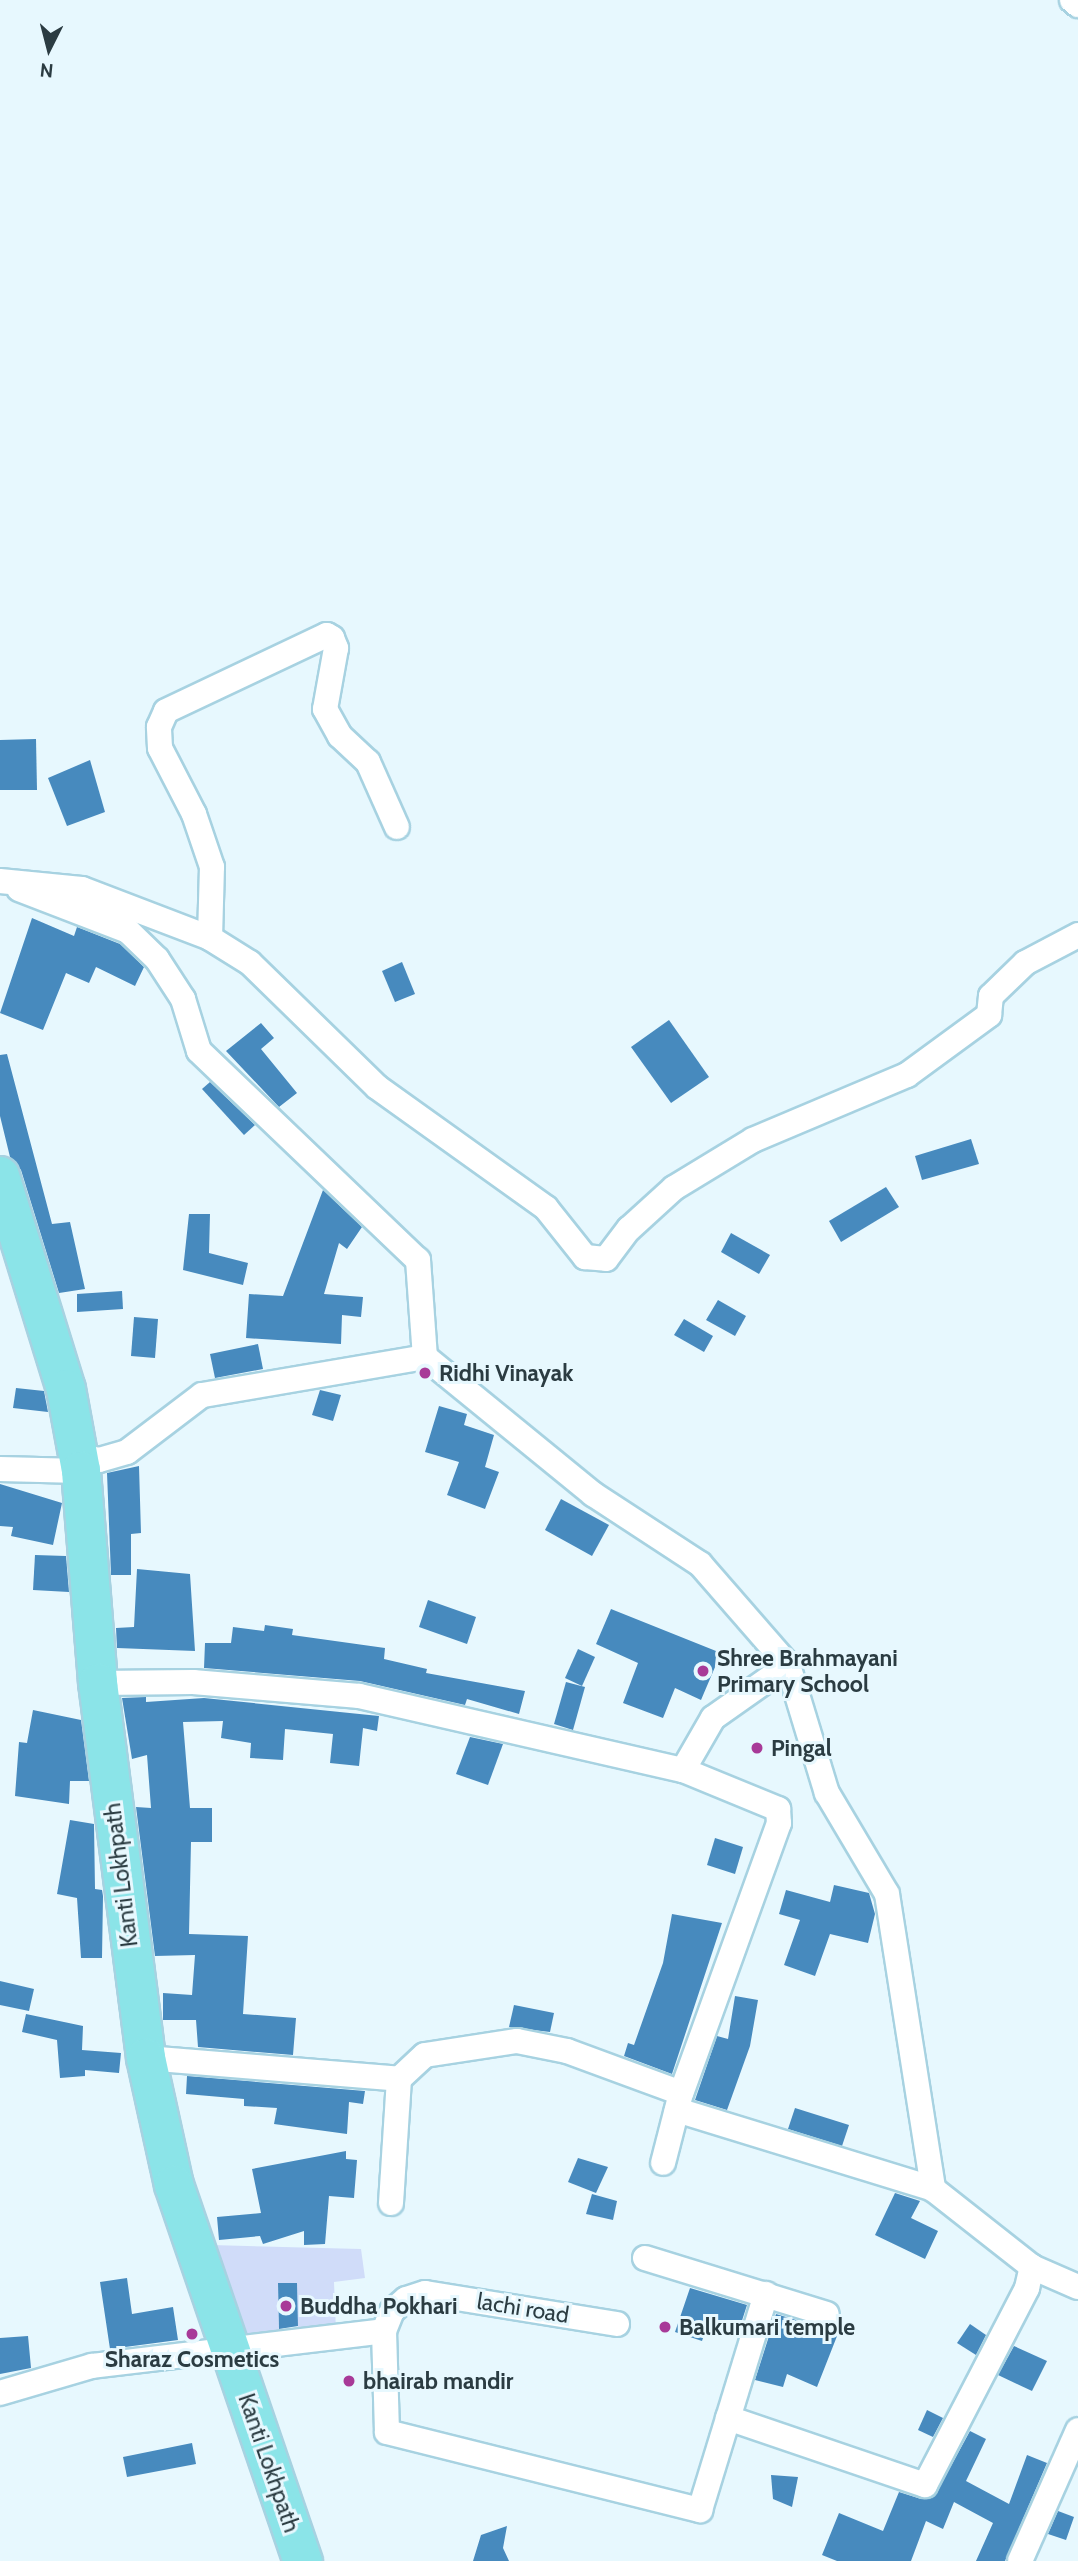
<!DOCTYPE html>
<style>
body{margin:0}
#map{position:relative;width:1078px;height:2561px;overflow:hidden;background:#e7f8fe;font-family:Cabin,sans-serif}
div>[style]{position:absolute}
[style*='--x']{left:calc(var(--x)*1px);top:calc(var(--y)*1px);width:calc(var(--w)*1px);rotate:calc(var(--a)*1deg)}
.water>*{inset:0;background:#d0dcf9}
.building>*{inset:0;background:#478abe}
.roads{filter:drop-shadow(2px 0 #a7d2e1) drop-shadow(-2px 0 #a7d2e1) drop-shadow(0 2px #a7d2e1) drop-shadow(0 -2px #a7d2e1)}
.street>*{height:24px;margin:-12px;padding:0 12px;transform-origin:12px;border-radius:12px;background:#fff}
.primary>*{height:38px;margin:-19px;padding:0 19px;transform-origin:19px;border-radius:19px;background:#8be4e8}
.dots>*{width:19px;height:19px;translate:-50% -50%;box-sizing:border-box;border:4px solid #e7f8fe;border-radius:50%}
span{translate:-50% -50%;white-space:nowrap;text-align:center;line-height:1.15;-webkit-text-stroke:6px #e7f8fe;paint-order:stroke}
.poi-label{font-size:23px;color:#2b3c42;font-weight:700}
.left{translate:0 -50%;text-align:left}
.street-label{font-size:23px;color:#2b3c42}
.north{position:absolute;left:14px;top:14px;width:70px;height:70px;-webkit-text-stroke:5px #e7f8fe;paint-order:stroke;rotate:186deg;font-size:19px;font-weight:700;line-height:28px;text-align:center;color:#2b3c42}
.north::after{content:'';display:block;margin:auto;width:24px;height:32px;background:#2b3c42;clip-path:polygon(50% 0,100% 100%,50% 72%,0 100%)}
</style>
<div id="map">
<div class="water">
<div style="clip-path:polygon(evenodd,211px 2245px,361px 2249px,365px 2278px,334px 2282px,336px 2331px,244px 2340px,211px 2245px,278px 2284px,297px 2284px,298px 2332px,279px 2332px,278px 2284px)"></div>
</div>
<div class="building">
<div style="clip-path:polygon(36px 739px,37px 790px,0 790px,0 740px)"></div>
<div style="clip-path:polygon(90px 760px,105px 812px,67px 826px,48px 778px)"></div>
<div style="clip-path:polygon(32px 918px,74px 936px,77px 927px,120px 944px,144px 967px,135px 986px,96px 967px,89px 983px,66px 973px,43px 1030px,0 1013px)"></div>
<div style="clip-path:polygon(402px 962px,415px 994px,395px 1002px,382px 971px)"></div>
<div style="clip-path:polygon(669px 1020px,709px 1077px,671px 1103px,631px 1047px)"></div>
<div style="clip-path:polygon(261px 1023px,274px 1038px,261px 1049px,297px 1093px,279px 1107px,226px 1051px)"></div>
<div style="clip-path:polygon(7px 1054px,52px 1224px,70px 1222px,85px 1289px,59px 1293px,21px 1170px,10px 1157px,0 1116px,0 1055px)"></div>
<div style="clip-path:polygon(210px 1082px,255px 1125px,244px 1135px,202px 1089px)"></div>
<div style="clip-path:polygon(971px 1139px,979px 1164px,922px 1180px,915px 1156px)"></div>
<div style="clip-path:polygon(886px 1187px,899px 1207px,841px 1242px,829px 1221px)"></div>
<div style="clip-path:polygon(323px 1190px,362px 1227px,347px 1249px,339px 1243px,324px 1294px,363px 1297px,361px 1317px,342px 1315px,341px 1344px,246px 1338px,249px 1294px,283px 1296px)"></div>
<div style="clip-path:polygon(189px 1214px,210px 1214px,209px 1253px,248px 1263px,243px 1285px,183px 1270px)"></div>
<div style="clip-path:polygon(731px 1233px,770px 1255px,759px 1274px,721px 1252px)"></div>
<div style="clip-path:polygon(122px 1291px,123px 1309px,77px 1312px,77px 1294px)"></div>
<div style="clip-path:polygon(718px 1300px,746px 1316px,735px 1336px,706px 1320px)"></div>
<div style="clip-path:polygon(134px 1317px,158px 1319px,155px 1358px,131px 1356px)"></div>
<div style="clip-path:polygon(684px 1319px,713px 1336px,704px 1352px,674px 1335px)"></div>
<div style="clip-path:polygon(258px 1344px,263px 1369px,215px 1378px,210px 1354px)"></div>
<div style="clip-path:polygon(16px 1388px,44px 1391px,48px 1412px,13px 1408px)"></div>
<div style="clip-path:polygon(320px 1390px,341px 1395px,333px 1421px,312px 1415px)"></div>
<div style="clip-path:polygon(439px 1406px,467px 1414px,464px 1425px,494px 1435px,485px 1467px,499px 1472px,485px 1509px,447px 1495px,459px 1462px,425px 1452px)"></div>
<div style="clip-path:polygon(139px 1466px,141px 1533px,131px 1534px,131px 1575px,111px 1575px,107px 1473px)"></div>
<div style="clip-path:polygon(0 1484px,62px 1503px,53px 1545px,11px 1536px,13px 1527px,0 1526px)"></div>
<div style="clip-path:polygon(561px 1499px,609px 1525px,592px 1556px,545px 1530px)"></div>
<div style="clip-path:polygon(35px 1555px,66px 1556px,69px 1592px,33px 1590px)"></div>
<div style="clip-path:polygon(137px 1569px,190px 1574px,195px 1651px,117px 1648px,116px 1628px,134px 1627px)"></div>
<div style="clip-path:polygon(428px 1600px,476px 1617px,467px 1644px,419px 1627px)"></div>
<div style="clip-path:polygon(611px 1609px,721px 1653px,701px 1700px,675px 1688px,663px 1718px,623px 1703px,638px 1663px,596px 1644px)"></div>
<div style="clip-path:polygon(265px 1625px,293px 1629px,292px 1635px,385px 1648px,384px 1659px,427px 1669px,426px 1673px,525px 1691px,519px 1714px,467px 1699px,465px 1705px,360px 1681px,204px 1668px,205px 1643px,231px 1643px,233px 1627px,264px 1631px)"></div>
<div style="clip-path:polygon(578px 1649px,595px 1657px,582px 1686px,565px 1678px)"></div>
<div style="clip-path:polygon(566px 1682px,585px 1687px,573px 1730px,554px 1724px)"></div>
<div style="clip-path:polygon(146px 1697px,146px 1702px,204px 1698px,379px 1716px,377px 1731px,363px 1728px,359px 1766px,330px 1763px,333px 1734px,285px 1729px,283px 1760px,250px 1758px,251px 1743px,221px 1738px,223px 1721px,183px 1722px,190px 1808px,212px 1808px,212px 1842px,191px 1842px,189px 1934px,248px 1936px,243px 2014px,296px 2018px,293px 2055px,198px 2047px,196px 2020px,163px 2020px,163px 1993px,192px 1995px,195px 1955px,155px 1956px,136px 1807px,151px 1808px,147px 1755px,132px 1759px,122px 1698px)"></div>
<div style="clip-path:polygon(33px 1710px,81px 1720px,89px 1781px,70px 1781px,69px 1804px,15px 1796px,19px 1742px,27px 1743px)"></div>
<div style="clip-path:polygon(470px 1737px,503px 1744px,488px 1785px,456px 1774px)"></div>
<div style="clip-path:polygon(70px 1820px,94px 1824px,95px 1889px,102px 1890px,103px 1896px,102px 1958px,81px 1958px,77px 1898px,57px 1894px)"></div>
<div style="clip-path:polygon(715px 1838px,743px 1847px,735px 1874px,707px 1865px)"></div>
<div style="clip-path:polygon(834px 1885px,869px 1893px,875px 1914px,868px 1943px,830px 1934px,815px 1976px,784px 1965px,800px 1920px,779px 1914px,786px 1890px,830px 1902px)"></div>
<div style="clip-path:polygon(672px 1914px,722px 1923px,672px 2074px,624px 2056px,628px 2043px,634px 2045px,663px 1963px)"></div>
<div style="clip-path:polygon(0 1981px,34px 1989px,29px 2011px,0 2005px)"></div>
<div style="clip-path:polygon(735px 1996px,758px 2000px,750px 2046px,727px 2110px,695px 2100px,717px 2036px,728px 2039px)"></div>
<div style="clip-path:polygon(514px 2005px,554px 2013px,550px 2032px,509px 2027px)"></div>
<div style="clip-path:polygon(26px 2014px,83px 2026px,82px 2050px,121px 2053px,119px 2073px,85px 2070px,85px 2076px,60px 2078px,57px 2040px,22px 2032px)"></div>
<div style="clip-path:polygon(187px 2076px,365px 2091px,363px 2104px,349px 2102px,347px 2134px,274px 2124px,277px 2108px,244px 2106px,244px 2099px,186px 2094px)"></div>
<div style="clip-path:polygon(795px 2108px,849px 2125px,842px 2146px,788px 2129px)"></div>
<div style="clip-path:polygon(346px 2151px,346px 2159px,357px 2160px,354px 2198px,329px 2196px,325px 2244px,304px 2245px,304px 2231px,263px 2244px,260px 2236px,219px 2240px,217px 2217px,261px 2213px,252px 2169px)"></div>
<div style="clip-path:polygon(578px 2158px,608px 2167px,596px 2193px,568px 2182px)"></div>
<div style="clip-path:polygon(895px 2193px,920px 2201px,911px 2218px,938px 2231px,925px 2259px,875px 2235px)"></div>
<div style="clip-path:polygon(592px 2194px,617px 2201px,613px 2220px,586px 2214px)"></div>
<div style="clip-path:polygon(127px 2278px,132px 2314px,173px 2307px,178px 2340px,110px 2349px,100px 2282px)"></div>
<div style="clip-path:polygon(278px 2283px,297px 2283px,298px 2326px,279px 2329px)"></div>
<div style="clip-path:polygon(690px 2288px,747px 2305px,738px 2333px,708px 2323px,702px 2341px,675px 2332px)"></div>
<div style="clip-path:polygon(776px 2314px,823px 2328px,841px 2326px,817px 2387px,787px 2374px,783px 2387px,755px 2380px)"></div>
<div style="clip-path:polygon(970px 2324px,986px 2335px,976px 2355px,957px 2343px)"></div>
<div style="clip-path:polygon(28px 2336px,31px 2368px,0 2374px,0 2338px)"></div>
<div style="clip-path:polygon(1014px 2346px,1047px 2361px,1032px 2391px,998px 2375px)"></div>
<div style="clip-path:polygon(927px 2410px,943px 2418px,933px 2437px,918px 2430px)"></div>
<div style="clip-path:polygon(970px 2431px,986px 2439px,966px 2481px,1009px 2504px,1027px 2455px,1047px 2463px,1005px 2561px,976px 2561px,993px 2523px,954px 2502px,943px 2529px,926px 2521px,911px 2561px,837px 2561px,822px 2555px,839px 2513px,883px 2531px,899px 2492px,921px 2499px,934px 2497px)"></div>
<div style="clip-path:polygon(192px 2443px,196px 2464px,127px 2477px,123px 2457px)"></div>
<div style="clip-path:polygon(771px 2475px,798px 2477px,792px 2507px,773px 2499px)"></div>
<div style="clip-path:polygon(1058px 2511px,1074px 2517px,1066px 2540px,1048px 2534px)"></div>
<div style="clip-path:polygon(507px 2526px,503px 2548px,509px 2561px,473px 2561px,481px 2535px)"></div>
</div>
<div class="roads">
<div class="street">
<div style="--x:1072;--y:0;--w:8;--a:40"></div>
<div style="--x:0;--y:881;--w:82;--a:5.6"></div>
<div style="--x:82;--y:889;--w:137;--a:20.9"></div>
<div style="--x:210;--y:938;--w:47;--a:32"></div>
<div style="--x:250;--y:963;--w:177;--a:44.3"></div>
<div style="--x:377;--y:1087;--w:208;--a:35.6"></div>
<div style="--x:546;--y:1208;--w:63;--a:51.5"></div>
<div style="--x:585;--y:1257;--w:21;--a:5"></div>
<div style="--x:606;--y:1259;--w:38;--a:-53"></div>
<div style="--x:629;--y:1229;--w:61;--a:-42.3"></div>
<div style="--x:674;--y:1188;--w:92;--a:-31.3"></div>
<div style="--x:753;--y:1140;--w:167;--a:-22.9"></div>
<div style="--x:907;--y:1075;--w:102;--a:-36.2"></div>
<div style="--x:989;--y:1015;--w:19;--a:-84"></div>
<div style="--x:991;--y:996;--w:47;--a:-44.1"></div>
<div style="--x:1025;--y:963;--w:60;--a:-27.8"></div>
<div style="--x:19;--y:889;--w:117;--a:21.1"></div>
<div style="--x:128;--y:931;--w:40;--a:44"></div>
<div style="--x:157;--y:959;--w:48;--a:57"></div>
<div style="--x:183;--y:999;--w:54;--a:72.9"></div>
<div style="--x:199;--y:1051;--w:303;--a:43.7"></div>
<div style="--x:418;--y:1260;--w:97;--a:85.9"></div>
<div style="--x:425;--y:1357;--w:226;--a:170.3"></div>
<div style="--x:202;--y:1395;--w:94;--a:142.8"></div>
<div style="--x:127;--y:1452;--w:29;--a:164"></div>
<div style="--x:99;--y:1460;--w:24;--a:-168"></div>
<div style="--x:210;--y:938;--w:71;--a:-88.4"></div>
<div style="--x:212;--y:867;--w:56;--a:-108.8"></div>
<div style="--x:194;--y:814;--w:74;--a:-117.3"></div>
<div style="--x:160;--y:748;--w:21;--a:-93"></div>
<div style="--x:159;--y:727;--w:17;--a:-66"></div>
<div style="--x:166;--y:711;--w:178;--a:-25.3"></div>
<div style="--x:327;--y:635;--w:6;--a:31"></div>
<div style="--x:332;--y:638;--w:11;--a:68"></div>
<div style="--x:336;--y:648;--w:62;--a:100.2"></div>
<div style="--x:325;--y:709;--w:31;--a:61"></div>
<div style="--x:340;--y:736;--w:38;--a:43"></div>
<div style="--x:368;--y:762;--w:71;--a:66"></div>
<div style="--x:425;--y:1357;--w:217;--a:39.2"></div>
<div style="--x:593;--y:1494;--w:128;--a:33.2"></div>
<div style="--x:700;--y:1564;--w:134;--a:48.9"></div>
<div style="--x:788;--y:1665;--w:134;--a:73.1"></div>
<div style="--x:827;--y:1793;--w:117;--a:59.3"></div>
<div style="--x:887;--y:1894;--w:299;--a:81.1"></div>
<div style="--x:933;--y:2189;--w:126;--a:38.2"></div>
<div style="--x:1032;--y:2267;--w:50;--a:23.5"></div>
<div style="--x:0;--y:1469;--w:81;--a:1.4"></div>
<div style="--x:98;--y:1683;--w:95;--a:-0.6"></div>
<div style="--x:193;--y:1682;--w:167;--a:4.8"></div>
<div style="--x:359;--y:1696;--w:332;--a:12.9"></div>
<div style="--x:683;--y:1770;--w:103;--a:22.3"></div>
<div style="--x:778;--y:1809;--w:14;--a:86"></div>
<div style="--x:779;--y:1823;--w:287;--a:109.9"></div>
<div style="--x:681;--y:2093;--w:72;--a:104.4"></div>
<div style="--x:683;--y:1770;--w:60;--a:-60"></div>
<div style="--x:713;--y:1718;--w:92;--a:-35.2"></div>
<div style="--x:146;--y:2058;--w:254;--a:4.7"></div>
<div style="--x:399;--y:2079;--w:35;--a:-43"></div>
<div style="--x:425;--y:2055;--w:93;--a:-8.7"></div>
<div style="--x:517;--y:2041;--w:51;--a:11.3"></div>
<div style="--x:567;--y:2051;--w:121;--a:20.2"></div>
<div style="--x:677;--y:2110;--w:268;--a:17.1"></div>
<div style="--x:391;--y:2203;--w:124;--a:-86.3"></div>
<div style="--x:645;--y:2258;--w:190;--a:17.1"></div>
<div style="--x:617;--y:2324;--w:194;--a:-170.8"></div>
<div style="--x:425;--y:2293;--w:20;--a:162"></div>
<div style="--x:406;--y:2299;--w:18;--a:139"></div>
<div style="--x:392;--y:2311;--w:22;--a:112"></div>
<div style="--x:384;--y:2331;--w:101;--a:88.3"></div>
<div style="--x:387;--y:2432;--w:323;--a:14"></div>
<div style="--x:700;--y:2510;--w:226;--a:-73"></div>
<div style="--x:0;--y:2393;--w:96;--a:-16.4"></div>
<div style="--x:92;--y:2366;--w:294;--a:-6.8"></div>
<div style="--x:728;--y:2418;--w:208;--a:18.8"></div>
<div style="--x:925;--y:2485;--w:222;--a:-62.6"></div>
<div style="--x:1027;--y:2288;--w:22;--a:-77"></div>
<div style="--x:1020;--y:2561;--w:143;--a:-66.1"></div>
</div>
<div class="primary">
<div style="--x:0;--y:1176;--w:223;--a:72.8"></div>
<div style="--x:66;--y:1389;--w:83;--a:79.6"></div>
<div style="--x:81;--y:1471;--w:213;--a:85.4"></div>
<div style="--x:98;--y:1683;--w:378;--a:82.7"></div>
<div style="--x:146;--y:2058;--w:130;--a:77.6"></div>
<div style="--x:174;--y:2185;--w:398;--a:71.1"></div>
</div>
</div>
<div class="dots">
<div style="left:425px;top:1373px;background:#a83a98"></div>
<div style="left:703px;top:1671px;background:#a83a98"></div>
<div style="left:757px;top:1748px;background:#a83a98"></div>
<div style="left:286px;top:2306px;background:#a83a98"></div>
<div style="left:665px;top:2327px;background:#a83a98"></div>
<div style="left:192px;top:2334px;background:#a83a98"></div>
<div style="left:349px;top:2381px;background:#a83a98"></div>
</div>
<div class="poi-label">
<span class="left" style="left:439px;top:1373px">Ridhi Vinayak</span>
<span class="left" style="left:717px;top:1671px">Shree Brahmayani<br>Primary School</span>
<span class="left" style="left:771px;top:1748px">Pingal</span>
<span class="left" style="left:300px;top:2306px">Buddha Pokhari</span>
<span class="left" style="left:679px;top:2327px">Balkumari temple</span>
<span style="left:192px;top:2359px">Sharaz Cosmetics</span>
<span class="left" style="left:363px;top:2381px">bhairab mandir</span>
</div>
<div class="street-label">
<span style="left:121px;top:1875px;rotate:-97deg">Kanti Lokhpath</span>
<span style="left:523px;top:2308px;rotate:9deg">lachi road</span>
<span style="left:269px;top:2463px;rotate:71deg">Kanti Lokhpath</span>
</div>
<div class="north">N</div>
</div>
